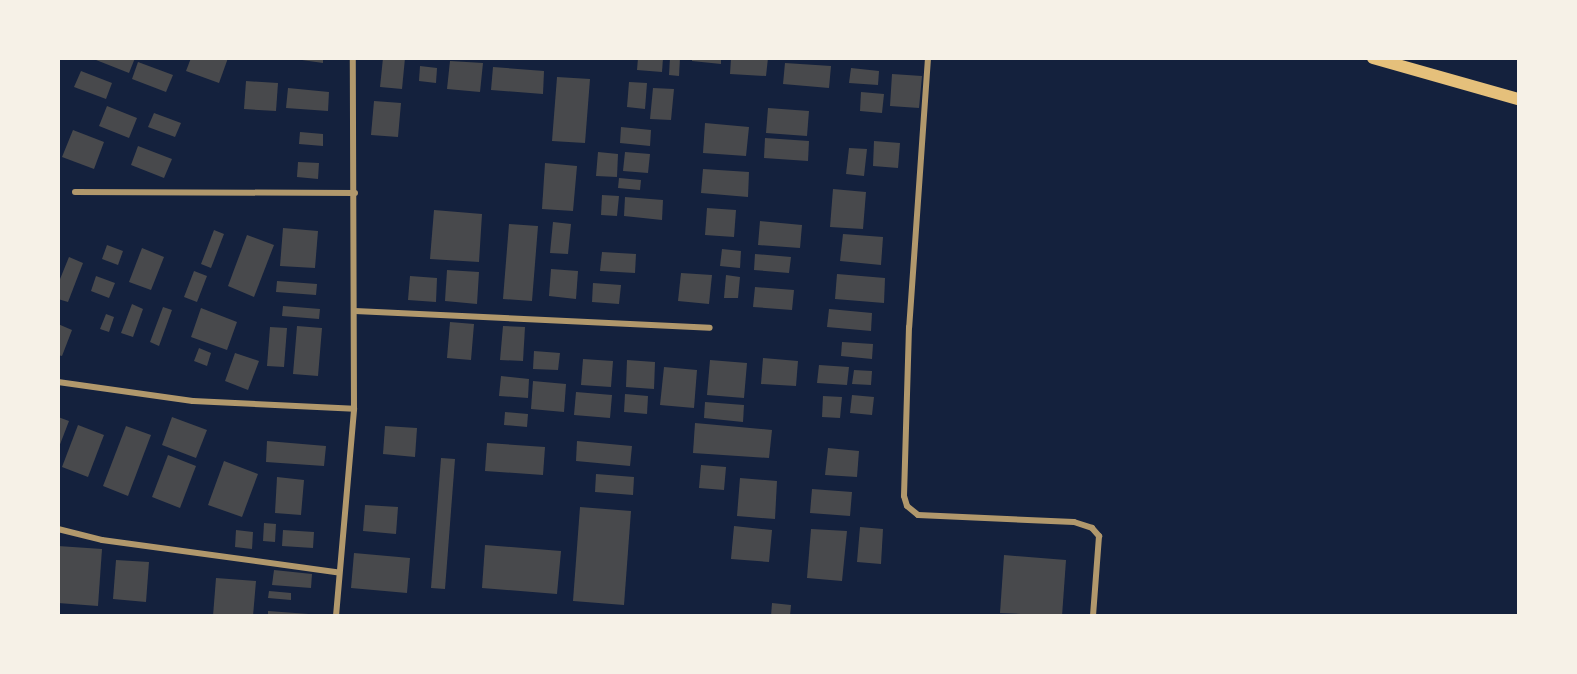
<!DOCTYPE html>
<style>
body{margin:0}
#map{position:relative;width:1577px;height:674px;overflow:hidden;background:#14213d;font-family:"Nunito Sans",sans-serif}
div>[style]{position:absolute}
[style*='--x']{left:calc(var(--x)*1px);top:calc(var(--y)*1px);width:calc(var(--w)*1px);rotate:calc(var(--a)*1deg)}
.building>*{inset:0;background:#48494c}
.minor>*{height:6px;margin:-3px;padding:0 3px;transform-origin:3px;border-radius:3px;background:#b1986c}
.secondary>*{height:12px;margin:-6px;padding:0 6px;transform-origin:6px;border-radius:6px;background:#e5c07b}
span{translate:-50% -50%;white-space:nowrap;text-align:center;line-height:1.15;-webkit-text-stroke:4.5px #f6f1e7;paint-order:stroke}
.frame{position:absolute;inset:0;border:60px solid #f6f1e7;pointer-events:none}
</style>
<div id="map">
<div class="building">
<div style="clip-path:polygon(91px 58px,135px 58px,129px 73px)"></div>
<div style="clip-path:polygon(191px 58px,228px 58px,219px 83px,186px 71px)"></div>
<div style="clip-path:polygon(288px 58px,323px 58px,323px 63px)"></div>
<div style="clip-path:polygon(383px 58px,405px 58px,402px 89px,380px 87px)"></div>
<div style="clip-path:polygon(638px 58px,663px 58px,662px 72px,637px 70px)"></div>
<div style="clip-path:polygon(670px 58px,680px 58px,679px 76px,669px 75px)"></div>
<div style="clip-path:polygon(692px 58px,721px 58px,721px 64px,692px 61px)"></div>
<div style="clip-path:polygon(731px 58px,768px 58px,766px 76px,730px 74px)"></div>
<div style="clip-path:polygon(450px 61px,483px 63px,480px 92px,447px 89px)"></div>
<div style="clip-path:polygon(138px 62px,173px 75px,166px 92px,132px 79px)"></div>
<div style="clip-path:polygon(785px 63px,831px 66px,829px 88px,783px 84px)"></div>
<div style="clip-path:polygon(420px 66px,437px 68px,436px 83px,419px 81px)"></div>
<div style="clip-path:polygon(493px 67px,544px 71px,543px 94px,491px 90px)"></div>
<div style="clip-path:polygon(851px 68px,879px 71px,878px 85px,849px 83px)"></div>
<div style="clip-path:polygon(81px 71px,112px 83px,106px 99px,74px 87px)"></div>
<div style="clip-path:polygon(892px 74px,922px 76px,919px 108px,890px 106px)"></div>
<div style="clip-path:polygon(557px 77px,590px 79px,585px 143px,552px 141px)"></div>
<div style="clip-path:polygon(246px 81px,278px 83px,276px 111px,244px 109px)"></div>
<div style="clip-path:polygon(629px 82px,647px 83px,645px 109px,627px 107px)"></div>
<div style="clip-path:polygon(288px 88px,329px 92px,328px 111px,286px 108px)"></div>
<div style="clip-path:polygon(653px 88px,674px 89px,671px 120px,650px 119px)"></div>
<div style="clip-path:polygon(861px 92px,884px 94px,882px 113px,860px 111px)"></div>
<div style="clip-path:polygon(374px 101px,401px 103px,398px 137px,371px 135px)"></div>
<div style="clip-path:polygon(107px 106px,137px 118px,129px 138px,99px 126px)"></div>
<div style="clip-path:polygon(768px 108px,809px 111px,807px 136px,766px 133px)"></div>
<div style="clip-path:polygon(154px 113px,181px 123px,175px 137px,148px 127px)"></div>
<div style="clip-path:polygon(705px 123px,749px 127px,746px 156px,703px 153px)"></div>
<div style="clip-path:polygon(621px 127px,651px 130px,650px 146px,620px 143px)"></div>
<div style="clip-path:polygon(73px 130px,104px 142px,94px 169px,62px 157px)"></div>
<div style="clip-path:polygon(300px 132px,323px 134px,323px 146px,299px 144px)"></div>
<div style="clip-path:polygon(765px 138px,809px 141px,808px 161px,764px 158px)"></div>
<div style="clip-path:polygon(874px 141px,900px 143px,898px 168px,873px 166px)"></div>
<div style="clip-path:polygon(138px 146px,172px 159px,164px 178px,131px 165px)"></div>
<div style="clip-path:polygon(849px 148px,867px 149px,864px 176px,846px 174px)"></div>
<div style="clip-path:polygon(598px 152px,618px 154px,617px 177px,596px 176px)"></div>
<div style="clip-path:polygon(625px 152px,650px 154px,648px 173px,623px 171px)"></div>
<div style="clip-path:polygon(298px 162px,319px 163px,318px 179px,297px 177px)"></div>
<div style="clip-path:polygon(545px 163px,577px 166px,573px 211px,542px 209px)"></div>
<div style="clip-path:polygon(703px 169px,749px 172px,748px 197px,701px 193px)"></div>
<div style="clip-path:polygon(619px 178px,641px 180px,640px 190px,618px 188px)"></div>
<div style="clip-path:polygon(833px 189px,866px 192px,863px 229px,830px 227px)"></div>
<div style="clip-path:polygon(602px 195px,619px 196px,617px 216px,601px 215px)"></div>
<div style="clip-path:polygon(625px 197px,663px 200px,662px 220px,624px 216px)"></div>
<div style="clip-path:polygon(707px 208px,736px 210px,734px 237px,705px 235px)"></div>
<div style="clip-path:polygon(434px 210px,482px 214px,479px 262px,430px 259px)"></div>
<div style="clip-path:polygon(760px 221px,802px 225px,800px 248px,758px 245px)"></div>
<div style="clip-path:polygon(553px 222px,571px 224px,568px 254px,550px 253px)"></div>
<div style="clip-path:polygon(509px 224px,538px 226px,532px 301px,503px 299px)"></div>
<div style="clip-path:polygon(283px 228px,318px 231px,315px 268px,280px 266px)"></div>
<div style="clip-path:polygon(214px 230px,224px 234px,211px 268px,201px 264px)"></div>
<div style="clip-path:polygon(843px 234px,883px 237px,881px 265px,840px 261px)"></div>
<div style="clip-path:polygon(247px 235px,274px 245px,254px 297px,228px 286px)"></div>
<div style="clip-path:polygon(107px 245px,123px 251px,118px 265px,102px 259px)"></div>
<div style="clip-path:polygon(142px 248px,164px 257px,151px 290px,129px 282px)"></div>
<div style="clip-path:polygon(722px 249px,741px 251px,740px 268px,720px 266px)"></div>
<div style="clip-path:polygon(602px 252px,636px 254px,635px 273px,600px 271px)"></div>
<div style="clip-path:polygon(755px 254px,791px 257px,789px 273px,754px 270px)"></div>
<div style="clip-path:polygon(69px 257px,83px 263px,68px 302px,58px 299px,58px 284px)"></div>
<div style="clip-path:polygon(551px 269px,578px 271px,576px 299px,549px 296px)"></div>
<div style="clip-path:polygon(447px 270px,479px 272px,477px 304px,445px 301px)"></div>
<div style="clip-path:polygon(194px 271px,207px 276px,197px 302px,184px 297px)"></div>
<div style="clip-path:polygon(681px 273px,712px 275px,709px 304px,678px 301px)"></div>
<div style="clip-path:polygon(837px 274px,885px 278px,884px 303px,835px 299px)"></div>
<div style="clip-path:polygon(726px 275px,740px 277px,738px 298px,724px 298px)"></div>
<div style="clip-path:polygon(96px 276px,115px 283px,109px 298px,91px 291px)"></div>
<div style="clip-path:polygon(410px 276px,437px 278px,436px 302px,408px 300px)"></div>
<div style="clip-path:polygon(277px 281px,317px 284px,316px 295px,276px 292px)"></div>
<div style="clip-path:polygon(593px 283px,621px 285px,619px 304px,592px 302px)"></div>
<div style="clip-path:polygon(755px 287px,794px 290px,792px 310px,753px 307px)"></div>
<div style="clip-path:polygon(132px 304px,143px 309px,133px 337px,121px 333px)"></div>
<div style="clip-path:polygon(283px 306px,320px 309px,319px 319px,282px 316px)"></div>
<div style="clip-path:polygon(163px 307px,172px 310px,159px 346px,150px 342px)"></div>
<div style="clip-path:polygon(201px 308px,237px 322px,227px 350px,191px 337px)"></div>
<div style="clip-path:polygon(829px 309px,872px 313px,871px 331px,827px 327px)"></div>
<div style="clip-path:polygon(106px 314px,114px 317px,109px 332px,100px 329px)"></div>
<div style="clip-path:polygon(450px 322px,474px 324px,471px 360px,447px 358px)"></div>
<div style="clip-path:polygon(58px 324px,72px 330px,62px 356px,58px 355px)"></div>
<div style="clip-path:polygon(297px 326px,322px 328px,318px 376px,293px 374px)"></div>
<div style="clip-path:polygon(503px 326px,525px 327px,523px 361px,500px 360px)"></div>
<div style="clip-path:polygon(270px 327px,287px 328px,284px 367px,267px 366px)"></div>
<div style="clip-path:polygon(842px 342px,873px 344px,872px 359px,841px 356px)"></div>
<div style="clip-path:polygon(199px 348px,211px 353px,207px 366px,194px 361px)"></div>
<div style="clip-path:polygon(534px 351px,560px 353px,558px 370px,533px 369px)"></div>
<div style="clip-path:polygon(235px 353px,259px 361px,248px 390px,225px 381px)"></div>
<div style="clip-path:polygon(763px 358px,798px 361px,796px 386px,761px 384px)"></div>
<div style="clip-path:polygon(583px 359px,613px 361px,611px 387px,581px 385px)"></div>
<div style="clip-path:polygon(627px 360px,655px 362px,654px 389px,626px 387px)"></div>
<div style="clip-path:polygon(710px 360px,747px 363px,744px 398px,707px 395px)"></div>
<div style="clip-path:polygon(819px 365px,849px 367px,847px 385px,817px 383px)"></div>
<div style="clip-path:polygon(664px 367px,697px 370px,694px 408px,660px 405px)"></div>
<div style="clip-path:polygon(854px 370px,872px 371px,871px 385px,852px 384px)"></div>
<div style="clip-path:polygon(501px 376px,529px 379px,528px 398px,499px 396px)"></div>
<div style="clip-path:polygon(533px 381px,566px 384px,564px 412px,531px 409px)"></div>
<div style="clip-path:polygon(576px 392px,612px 395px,610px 418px,574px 415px)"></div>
<div style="clip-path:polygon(625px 394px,648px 396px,647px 414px,624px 412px)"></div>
<div style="clip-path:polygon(852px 395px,874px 397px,872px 415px,850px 413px)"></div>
<div style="clip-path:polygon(823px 396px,842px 397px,840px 418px,822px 417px)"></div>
<div style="clip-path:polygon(705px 402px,744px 405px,743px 422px,704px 418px)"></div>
<div style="clip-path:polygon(505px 412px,528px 414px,527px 427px,504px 425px)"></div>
<div style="clip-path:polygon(58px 417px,69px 421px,59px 447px,58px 446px)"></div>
<div style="clip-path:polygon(172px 417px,207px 430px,196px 458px,162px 445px)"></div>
<div style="clip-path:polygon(695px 423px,772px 430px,769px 458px,693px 453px)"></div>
<div style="clip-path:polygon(78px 425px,104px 435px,88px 477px,62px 467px)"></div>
<div style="clip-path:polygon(126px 426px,151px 435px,128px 496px,103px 486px)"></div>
<div style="clip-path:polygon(385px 426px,417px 428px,415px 457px,383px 454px)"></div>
<div style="clip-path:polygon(267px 441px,326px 446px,324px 466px,266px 462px)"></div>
<div style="clip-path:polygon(577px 441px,632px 446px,630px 466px,576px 461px)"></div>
<div style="clip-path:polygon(487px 443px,545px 447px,543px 475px,485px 471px)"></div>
<div style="clip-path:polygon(828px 448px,859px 451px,857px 477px,825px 475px)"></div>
<div style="clip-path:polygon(168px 455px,196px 466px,180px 508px,152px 497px)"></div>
<div style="clip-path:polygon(441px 458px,455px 459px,445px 589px,431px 588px)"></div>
<div style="clip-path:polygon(224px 461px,258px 474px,242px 517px,208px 505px)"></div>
<div style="clip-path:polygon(701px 465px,726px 467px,724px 490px,699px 488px)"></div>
<div style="clip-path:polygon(596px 474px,634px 477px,633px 495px,595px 492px)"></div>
<div style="clip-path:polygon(277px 477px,304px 480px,301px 515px,275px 513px)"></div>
<div style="clip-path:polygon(740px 478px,777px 481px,775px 519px,737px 516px)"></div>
<div style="clip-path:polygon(812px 489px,852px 492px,850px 516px,810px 513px)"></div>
<div style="clip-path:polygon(365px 505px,398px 507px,396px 534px,363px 531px)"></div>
<div style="clip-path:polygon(580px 507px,631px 511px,624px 605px,573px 601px)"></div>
<div style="clip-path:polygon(264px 523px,276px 524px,275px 542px,263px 541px)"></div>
<div style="clip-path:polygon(734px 526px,772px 530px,769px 562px,731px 559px)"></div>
<div style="clip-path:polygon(860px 527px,883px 529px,881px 564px,857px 562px)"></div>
<div style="clip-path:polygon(811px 529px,847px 531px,842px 581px,807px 578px)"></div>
<div style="clip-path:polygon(236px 530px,253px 532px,252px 549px,235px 547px)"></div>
<div style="clip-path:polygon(283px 530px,314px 532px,313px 548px,282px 546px)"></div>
<div style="clip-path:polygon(485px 545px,561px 551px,557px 594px,482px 588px)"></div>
<div style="clip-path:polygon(58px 546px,102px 549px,98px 606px,58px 603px)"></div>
<div style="clip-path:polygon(354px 553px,410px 558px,407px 593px,351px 588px)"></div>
<div style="clip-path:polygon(1004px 555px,1066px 560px,1062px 616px,1000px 613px)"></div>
<div style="clip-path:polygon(116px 560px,149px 562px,146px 602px,113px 599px)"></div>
<div style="clip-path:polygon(274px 570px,312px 574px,311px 588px,272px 585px)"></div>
<div style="clip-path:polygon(216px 578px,256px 581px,253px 616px,213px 616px)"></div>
<div style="clip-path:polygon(269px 591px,291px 593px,291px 600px,268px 598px)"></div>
<div style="clip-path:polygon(772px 603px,791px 605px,790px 616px,771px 616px)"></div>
<div style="clip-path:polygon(268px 611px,309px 614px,309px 616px,268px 616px)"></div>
</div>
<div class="minor">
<div style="--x:928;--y:58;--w:270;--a:94"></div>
<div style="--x:909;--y:327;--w:169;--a:91.7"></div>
<div style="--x:904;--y:496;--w:10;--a:73"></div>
<div style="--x:907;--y:506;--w:14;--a:39"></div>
<div style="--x:918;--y:515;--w:156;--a:2.6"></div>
<div style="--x:1074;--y:522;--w:19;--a:18"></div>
<div style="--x:1092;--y:528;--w:11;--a:49"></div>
<div style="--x:1099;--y:536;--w:80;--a:94.3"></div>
<div style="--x:75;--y:192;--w:280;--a:0.2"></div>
<div style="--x:355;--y:311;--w:355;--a:2.7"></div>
<div style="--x:58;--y:382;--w:136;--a:8"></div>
<div style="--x:193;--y:401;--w:161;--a:2.8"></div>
<div style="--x:58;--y:529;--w:45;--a:14"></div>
<div style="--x:102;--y:540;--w:237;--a:7.8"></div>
<div style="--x:336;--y:616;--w:208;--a:-85"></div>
<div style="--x:354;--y:409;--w:351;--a:-90.2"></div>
</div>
<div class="secondary">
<div style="--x:1373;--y:58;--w:151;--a:15.8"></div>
</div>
<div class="frame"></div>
</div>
